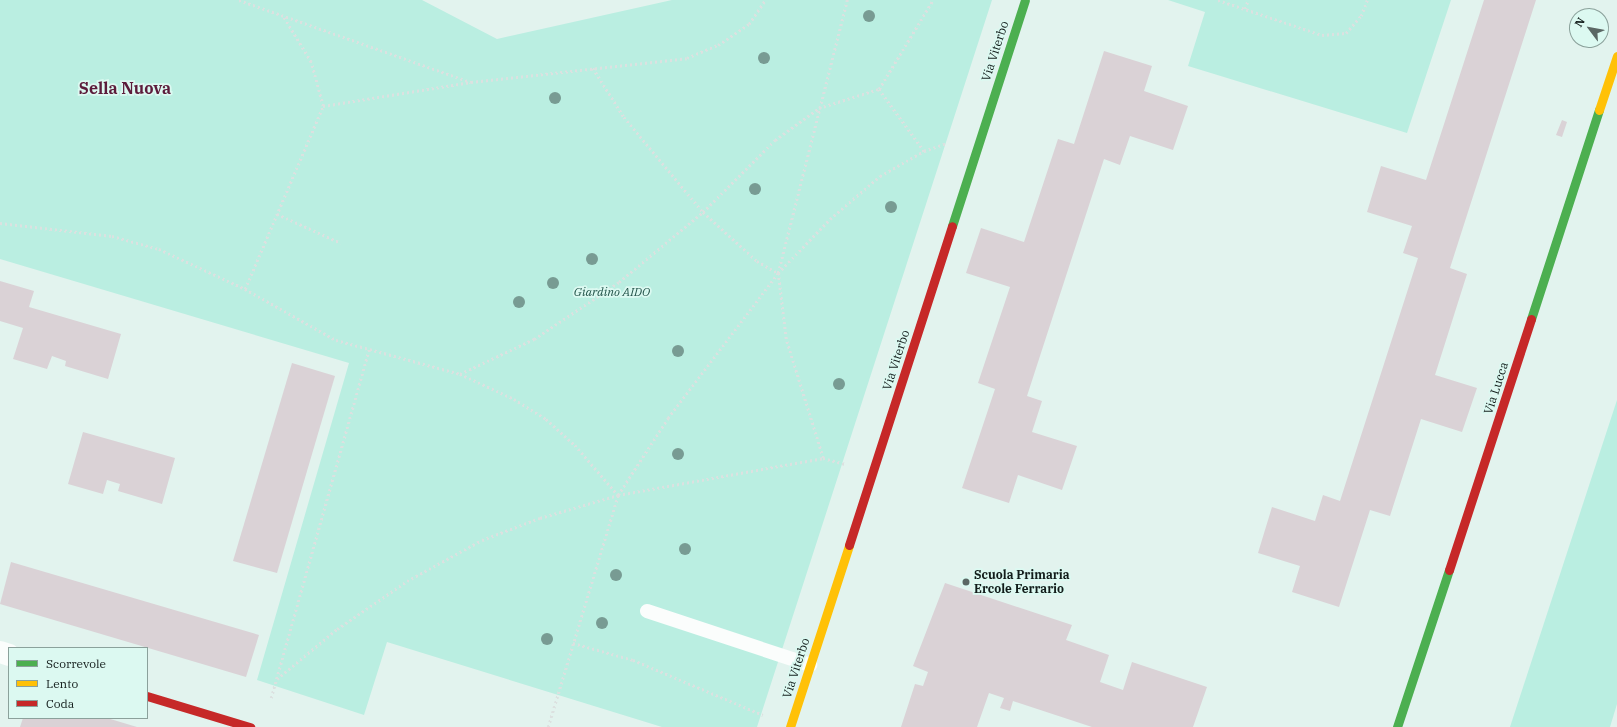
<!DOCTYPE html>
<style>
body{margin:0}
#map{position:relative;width:1617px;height:727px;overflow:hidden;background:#e2f3ee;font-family:"IBM Plex Serif",serif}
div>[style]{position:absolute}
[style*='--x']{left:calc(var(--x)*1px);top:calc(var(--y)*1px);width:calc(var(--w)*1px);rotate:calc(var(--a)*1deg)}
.green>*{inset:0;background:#baeee1}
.building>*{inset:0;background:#dad2d6}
.path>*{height:2.5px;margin-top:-1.25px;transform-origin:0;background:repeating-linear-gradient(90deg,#dce1e0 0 2px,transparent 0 5px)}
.lane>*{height:14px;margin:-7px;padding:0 7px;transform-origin:7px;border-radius:7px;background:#fbfdfc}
.street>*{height:22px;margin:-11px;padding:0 11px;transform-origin:11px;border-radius:11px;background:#fbfdfc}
.fast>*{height:9px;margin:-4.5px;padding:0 4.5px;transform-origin:4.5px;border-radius:4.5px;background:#4caf50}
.slow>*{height:9px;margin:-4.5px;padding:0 4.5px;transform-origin:4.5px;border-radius:4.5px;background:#ffc107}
.jam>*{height:9px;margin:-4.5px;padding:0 4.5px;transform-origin:4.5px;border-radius:4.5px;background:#c62828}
.trees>*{width:12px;height:12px;margin:-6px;border-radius:50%;background:#789b93}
.dots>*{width:11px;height:11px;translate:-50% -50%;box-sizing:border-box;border:2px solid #dcf9f1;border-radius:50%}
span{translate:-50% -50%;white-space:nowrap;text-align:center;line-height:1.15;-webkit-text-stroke:3.5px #dcf9f1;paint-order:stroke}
.street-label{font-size:12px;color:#121c1a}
.park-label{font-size:12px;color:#225349;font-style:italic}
.poi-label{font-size:12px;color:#121c1a;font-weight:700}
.left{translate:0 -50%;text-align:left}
.district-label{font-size:16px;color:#5c1c3b;font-weight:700}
.legend{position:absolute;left:8px;top:647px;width:140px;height:72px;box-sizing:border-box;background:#dcf9f1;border:1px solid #8ba19b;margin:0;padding:5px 7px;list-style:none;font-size:12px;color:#121c1a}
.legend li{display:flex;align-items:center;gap:8px;height:20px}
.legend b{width:20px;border:1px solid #8ba19b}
.north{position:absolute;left:1569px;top:8px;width:40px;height:40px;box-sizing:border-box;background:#dcf9f1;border:1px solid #8ba19b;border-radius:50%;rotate:302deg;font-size:11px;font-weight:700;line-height:16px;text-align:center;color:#121c1a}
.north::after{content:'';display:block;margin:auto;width:14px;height:18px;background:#5b6764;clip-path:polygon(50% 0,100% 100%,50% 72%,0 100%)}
</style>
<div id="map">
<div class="green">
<div style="clip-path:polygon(0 0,422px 0,497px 39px,672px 0,992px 0,757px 727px,662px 727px,387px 642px,364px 715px,257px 680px,349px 363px,0 259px)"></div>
<div style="clip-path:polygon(1168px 0,1451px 0,1407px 133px,1188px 66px,1205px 12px)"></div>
<div style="clip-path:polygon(1617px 400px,1617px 704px,1610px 727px,1510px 727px)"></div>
</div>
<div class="building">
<div style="clip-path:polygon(1484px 0,1536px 0,1450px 268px,1467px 274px,1435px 375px,1477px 388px,1462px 432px,1421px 419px,1390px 516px,1370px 510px,1339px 607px,1292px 592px,1300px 566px,1258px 553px,1272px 507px,1315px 521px,1323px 495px,1340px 501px,1418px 258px,1403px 253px,1412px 226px,1367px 212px,1381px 166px,1426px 180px)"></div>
<div style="clip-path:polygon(1104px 51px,1152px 66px,1144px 91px,1188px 106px,1173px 150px,1130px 136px,1120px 165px,1104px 159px,1027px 396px,1042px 401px,1032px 432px,1077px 446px,1062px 490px,1018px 475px,1009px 503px,962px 488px,995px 389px,978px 383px,1010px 287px,966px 273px,981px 228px,1024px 242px,1058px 139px,1074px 144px)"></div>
<div style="clip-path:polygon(1562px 120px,1567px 122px,1562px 137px,1556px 135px)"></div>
<div style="clip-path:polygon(0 281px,34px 291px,29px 307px,121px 334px,108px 379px,65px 366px,66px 361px,52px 356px,47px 369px,13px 359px,23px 328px,0 321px)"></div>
<div style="clip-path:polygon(292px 363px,335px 376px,277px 573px,233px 561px)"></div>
<div style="clip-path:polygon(83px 432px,175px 458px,162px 504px,118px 491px,120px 484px,107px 480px,103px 494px,68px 484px)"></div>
<div style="clip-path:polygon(11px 562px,259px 635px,246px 677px,0 604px)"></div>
<div style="clip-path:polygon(945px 583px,1072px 625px,1066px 640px,1109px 655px,1100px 682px,1123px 690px,1132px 662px,1207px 687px,1193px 727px,1092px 727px,1013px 701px,1010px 711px,1000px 708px,1004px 698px,989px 693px,977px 727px,901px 727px,915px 684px,923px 686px,928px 672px,913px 666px)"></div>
<div style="clip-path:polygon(23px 718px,107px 718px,137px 727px,20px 727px)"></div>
</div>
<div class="path">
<div style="--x:239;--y:0;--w:246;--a:19.5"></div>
<div style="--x:471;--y:82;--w:217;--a:-6.3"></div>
<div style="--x:687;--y:58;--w:34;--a:-23"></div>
<div style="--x:718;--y:45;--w:37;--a:-34"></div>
<div style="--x:749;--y:24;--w:29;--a:-56"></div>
<div style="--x:1218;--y:0;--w:110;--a:18.6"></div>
<div style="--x:1322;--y:35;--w:24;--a:-5"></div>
<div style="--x:1346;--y:33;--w:23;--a:-49"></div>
<div style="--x:1361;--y:16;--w:17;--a:-69"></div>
<div style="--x:1245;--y:9;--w:9;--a:-72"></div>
<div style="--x:593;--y:68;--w:58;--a:57.7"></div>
<div style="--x:624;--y:117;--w:124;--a:50.3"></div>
<div style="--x:703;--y:212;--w:73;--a:42.2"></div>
<div style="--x:757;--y:261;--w:24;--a:30"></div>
<div style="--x:879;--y:89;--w:77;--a:54"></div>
<div style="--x:323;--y:106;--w:150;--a:-9.2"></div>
<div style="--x:277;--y:214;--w:70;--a:24.4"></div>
<div style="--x:0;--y:223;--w:113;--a:6.6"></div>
<div style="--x:112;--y:236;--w:49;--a:15.5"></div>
<div style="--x:159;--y:249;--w:95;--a:24.9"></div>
<div style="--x:245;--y:289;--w:104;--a:29.3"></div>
<div style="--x:336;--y:340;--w:129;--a:15.3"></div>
<div style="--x:460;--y:374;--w:60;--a:24.8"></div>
<div style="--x:514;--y:399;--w:38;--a:32"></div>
<div style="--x:546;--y:419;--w:39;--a:42"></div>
<div style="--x:575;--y:445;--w:66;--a:49.3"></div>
<div style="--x:245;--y:289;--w:199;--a:-66.9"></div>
<div style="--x:323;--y:106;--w:46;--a:-105.3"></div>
<div style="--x:311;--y:62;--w:52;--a:-121.5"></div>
<div style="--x:460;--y:374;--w:82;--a:-25.3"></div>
<div style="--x:534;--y:339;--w:102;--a:-33.8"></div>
<div style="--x:619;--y:282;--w:109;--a:-39.8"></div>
<div style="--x:703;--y:212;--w:102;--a:-45"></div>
<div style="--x:775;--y:140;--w:54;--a:-36"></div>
<div style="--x:819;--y:108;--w:63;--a:-17.6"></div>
<div style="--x:879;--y:89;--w:104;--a:-58.8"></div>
<div style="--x:823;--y:458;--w:125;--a:-107.3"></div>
<div style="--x:786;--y:339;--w:66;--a:-96.9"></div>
<div style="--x:778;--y:273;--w:282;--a:-75.8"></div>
<div style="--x:573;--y:643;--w:62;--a:15.8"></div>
<div style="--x:633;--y:660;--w:141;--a:22.9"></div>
<div style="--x:277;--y:679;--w:78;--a:-39.8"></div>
<div style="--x:337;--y:629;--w:85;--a:-34.4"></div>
<div style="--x:407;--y:581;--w:85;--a:-28.7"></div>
<div style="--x:482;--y:540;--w:62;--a:-20.8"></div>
<div style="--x:540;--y:518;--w:81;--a:-16.4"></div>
<div style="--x:618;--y:495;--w:208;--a:-10.2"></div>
<div style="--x:823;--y:458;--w:23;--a:15"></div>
<div style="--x:271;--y:698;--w:362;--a:-74.3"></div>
<div style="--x:548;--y:727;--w:242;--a:-73.2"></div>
<div style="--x:618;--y:495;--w:92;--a:-57"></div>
<div style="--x:668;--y:418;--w:182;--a:-52.8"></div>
<div style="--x:778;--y:273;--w:75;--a:-46.1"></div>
<div style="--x:830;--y:219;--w:66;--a:-40.7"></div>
<div style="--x:880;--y:176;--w:51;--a:-29.6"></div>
<div style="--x:924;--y:151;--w:24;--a:-19"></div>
</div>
<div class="lane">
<div style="--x:647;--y:611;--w:172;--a:18.3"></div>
</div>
<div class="street">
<div style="--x:0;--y:652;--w:9;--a:18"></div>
</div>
<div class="fast">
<div style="--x:952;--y:226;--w:237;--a:-72.1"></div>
<div style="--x:1531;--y:319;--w:220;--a:-72"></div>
<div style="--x:1397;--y:727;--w:165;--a:-71.7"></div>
</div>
<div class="slow">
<div style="--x:1599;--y:110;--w:57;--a:-71.6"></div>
<div style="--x:790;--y:727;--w:191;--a:-72"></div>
</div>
<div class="jam">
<div style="--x:849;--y:545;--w:335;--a:-72.1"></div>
<div style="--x:1449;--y:570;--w:264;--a:-71.9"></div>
<div style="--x:147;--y:696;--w:108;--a:16.8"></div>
</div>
<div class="trees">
<div style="left:869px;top:16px"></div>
<div style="left:764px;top:58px"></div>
<div style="left:555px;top:98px"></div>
<div style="left:755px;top:189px"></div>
<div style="left:891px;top:207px"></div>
<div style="left:592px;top:259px"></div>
<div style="left:553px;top:283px"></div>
<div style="left:519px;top:302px"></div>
<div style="left:678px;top:351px"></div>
<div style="left:839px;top:384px"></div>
<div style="left:678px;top:454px"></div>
<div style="left:685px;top:549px"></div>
<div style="left:616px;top:575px"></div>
<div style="left:602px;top:623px"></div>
<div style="left:547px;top:639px"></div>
</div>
<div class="dots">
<div style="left:966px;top:582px;background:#5b6764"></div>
</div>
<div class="street-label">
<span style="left:995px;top:51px;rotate:-72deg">Via Viterbo</span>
<span style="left:896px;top:360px;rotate:-72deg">Via Viterbo</span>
<span style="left:1496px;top:388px;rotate:-72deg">Via Lucca</span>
<span style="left:796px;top:668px;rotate:-72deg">Via Viterbo</span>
</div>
<div class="park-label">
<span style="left:612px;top:292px">Giardino AIDO</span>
</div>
<div class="poi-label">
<span class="left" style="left:974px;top:582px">Scuola Primaria<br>Ercole Ferrario</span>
</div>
<div class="district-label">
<span style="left:125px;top:88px">Sella Nuova</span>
</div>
<ul class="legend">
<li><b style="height:5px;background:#4caf50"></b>Scorrevole</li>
<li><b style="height:5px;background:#ffc107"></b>Lento</li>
<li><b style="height:5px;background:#c62828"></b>Coda</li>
</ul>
<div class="north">N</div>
</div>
